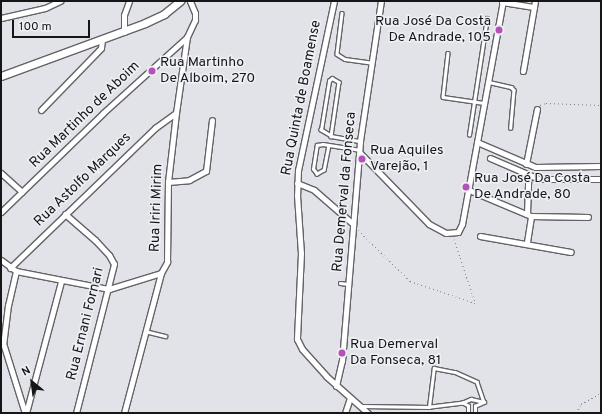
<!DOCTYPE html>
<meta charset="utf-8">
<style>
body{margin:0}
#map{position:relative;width:602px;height:414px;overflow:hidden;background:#e2e3e8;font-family:Overpass,sans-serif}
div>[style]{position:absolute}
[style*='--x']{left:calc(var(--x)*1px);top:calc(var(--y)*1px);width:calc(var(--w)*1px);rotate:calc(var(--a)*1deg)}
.path>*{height:1px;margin-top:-0.5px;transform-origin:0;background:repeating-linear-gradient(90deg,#7b7c7f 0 1px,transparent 0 4px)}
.roads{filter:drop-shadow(1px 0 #636368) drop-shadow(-1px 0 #636368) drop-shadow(0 1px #636368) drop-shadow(0 -1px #636368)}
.service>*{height:2.5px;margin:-1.25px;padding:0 1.25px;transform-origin:1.25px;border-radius:1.25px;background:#fff}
.minor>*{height:5px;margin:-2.5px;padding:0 2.5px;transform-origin:2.5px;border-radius:2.5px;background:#fff}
.secondary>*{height:7px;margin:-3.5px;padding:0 3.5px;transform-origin:3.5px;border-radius:3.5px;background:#fff}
.dots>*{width:11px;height:11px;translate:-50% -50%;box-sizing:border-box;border:2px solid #eff0f5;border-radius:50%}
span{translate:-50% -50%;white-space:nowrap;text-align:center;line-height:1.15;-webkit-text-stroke:3px #eff0f5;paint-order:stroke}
.poi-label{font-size:14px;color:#151617}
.right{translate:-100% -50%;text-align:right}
.left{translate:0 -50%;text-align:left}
.street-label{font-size:14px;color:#151617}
.frame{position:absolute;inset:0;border:2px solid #151617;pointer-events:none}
.north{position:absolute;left:12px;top:362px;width:40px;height:40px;-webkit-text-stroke:3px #eff0f5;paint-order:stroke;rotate:331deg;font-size:11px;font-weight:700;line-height:16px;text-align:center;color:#151617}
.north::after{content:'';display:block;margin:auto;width:14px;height:18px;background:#151617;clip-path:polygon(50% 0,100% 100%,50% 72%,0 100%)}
.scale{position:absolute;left:12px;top:20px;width:78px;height:18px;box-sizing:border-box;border:2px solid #151617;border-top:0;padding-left:5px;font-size:12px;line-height:14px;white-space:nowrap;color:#151617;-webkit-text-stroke:3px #eff0f5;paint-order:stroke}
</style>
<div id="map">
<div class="path">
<div style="--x:540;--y:105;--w:6;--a:-18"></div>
<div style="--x:546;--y:103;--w:55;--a:2.1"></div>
<div style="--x:358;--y:230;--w:73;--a:44.4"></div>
<div style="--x:410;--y:281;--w:69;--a:18.7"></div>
<div style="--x:454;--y:239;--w:66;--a:71.6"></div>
<div style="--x:576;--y:413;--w:10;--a:-61"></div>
<div style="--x:581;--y:404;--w:23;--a:-29"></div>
</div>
<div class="roads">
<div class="service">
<div style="--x:342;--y:13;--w:41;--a:97"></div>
<div style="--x:337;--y:54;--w:9;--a:32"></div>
<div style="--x:345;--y:59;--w:27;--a:8"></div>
<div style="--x:448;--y:53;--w:44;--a:96.5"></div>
<div style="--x:443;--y:97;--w:41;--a:8.3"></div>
<div style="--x:489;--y:82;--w:23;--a:13"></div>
<div style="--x:511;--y:87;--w:4;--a:45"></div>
<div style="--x:514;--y:90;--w:38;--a:95"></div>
<div style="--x:469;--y:135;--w:118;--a:-81.3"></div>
<div style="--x:331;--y:136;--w:12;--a:-149"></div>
<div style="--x:321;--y:130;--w:50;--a:-80.7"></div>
<div style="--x:329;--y:81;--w:4;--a:-45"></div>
<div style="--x:332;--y:78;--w:8;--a:30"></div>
<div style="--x:339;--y:82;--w:55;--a:98.4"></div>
<div style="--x:331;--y:136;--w:28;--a:10"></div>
<div style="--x:329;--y:145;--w:25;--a:101"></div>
<div style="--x:324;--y:170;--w:8;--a:150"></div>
<div style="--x:317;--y:174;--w:6;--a:-129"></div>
<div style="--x:313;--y:169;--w:24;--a:-81"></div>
<div style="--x:317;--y:145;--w:6;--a:-9"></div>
<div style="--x:323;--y:144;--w:36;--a:9"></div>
<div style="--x:340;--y:283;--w:8;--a:7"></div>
<div style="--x:145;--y:331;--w:21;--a:14"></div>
<div style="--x:462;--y:403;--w:10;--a:-24"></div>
<div style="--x:471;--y:399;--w:13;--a:13"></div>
<div style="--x:362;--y:406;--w:67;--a:0.9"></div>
<div style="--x:468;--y:413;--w:7;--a:-90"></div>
<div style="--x:468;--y:406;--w:6;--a:-149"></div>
<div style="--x:463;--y:403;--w:34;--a:173"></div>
<div style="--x:429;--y:407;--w:39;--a:-83"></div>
<div style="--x:434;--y:368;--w:21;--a:11"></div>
<div style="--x:455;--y:372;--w:24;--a:24"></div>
<div style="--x:477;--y:382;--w:21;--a:71"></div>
<div style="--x:475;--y:413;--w:7;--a:-90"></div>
<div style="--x:475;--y:406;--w:10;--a:-24"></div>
</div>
<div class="minor">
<div style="--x:334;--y:1;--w:173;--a:102"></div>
<div style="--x:298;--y:170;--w:25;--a:92"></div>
<div style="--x:297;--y:195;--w:58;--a:86.1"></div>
<div style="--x:301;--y:253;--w:86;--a:92.7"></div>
<div style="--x:297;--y:339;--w:11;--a:63"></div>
<div style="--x:302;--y:349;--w:36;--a:48"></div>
<div style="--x:326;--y:376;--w:56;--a:41.4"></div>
<div style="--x:502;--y:2;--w:32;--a:9"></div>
<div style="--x:534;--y:7;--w:65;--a:99.8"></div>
<div style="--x:534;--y:7;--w:6;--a:-81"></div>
<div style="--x:1;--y:18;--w:45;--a:-12.8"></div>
<div style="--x:45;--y:8;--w:17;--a:-25"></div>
<div style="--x:124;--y:32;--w:17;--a:-90"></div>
<div style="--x:124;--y:15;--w:15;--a:-70"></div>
<div style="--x:41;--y:110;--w:86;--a:-45.9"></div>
<div style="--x:101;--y:48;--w:8;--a:-83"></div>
<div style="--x:477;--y:142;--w:63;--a:23.3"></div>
<div style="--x:535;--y:167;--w:66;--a:-0.9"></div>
<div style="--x:360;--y:153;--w:99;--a:45.8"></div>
<div style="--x:429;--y:224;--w:19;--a:28"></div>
<div style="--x:446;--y:233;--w:12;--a:-5"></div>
<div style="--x:458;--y:232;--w:9;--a:-63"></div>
<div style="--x:462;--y:224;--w:227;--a:-79.6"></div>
<div style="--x:490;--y:158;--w:53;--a:23.2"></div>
<div style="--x:539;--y:179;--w:62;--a:0"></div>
<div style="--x:526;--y:164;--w:56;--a:-78.7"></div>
<div style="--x:1;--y:173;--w:28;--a:42"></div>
<div style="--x:168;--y:182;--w:21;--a:-5"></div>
<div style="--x:189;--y:180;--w:19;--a:-28"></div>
<div style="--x:206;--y:171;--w:51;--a:-83.3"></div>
<div style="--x:297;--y:183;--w:18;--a:22"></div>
<div style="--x:314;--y:190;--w:52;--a:41.1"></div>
<div style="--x:469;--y:190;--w:67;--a:22.8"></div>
<div style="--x:531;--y:216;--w:57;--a:1"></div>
<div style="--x:1;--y:212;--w:142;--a:-44.1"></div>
<div style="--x:103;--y:113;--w:113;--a:-42.1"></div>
<div style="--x:65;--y:214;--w:40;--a:41"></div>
<div style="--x:95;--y:240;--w:21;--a:47"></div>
<div style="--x:109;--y:255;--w:10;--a:61"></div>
<div style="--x:114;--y:264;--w:154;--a:104.3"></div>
<div style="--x:527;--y:214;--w:38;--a:-88"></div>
<div style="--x:480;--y:236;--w:92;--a:10"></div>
<div style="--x:527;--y:242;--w:26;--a:-81"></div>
<div style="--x:1;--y:260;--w:19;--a:36"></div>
<div style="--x:16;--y:271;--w:95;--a:11"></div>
<div style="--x:109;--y:289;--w:54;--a:-17.1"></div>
<div style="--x:10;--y:268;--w:202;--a:-44"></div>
<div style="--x:155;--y:128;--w:26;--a:-36"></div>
<div style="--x:16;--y:271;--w:35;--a:103"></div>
<div style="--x:8;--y:305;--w:38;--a:97"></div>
<div style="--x:3;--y:343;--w:73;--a:72.6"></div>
<div style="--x:336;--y:386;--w:26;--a:-77"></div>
<div style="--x:342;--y:361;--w:221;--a:-85.3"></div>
<div style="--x:360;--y:141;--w:142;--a:-81.5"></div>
<div style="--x:26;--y:413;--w:137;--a:-75.1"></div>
<div style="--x:124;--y:413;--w:145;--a:-75.2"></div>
<div style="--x:161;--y:273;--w:13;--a:-61"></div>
<div style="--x:167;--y:262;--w:80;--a:-89.3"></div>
<div style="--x:168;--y:182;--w:69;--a:-83.4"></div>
<div style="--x:176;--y:113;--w:77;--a:-81.8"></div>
<div style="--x:187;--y:37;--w:19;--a:-65"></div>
<div style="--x:195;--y:20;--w:7;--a:-90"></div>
<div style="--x:195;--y:13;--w:13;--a:-113"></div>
<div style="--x:345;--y:413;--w:16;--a:-72"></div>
</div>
<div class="secondary">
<div style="--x:1;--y:76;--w:153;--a:-20.2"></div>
<div style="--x:145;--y:23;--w:21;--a:-25"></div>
<div style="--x:164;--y:14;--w:21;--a:-39"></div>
</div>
</div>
<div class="dots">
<div style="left:499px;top:30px;background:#b450b7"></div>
<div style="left:152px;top:71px;background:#b450b7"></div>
<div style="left:362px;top:159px;background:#b450b7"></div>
<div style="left:466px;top:187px;background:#b450b7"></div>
<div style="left:342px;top:353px;background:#b450b7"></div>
</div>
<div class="poi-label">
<span class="right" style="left:491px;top:30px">Rua José Da Costa<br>De Andrade, 105</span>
<span class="left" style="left:160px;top:71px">Rua Martinho<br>De Alboim, 270</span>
<span class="left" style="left:370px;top:159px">Rua Aquiles<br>Varejão, 1</span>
<span class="left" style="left:474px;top:187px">Rua José Da Costa<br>De Andrade, 80</span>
<span class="left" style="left:350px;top:353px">Rua Demerval<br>Da Fonseca, 81</span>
</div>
<div class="street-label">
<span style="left:302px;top:98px;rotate:-79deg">Rua Quinta de Boamense</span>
<span style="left:85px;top:115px;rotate:-44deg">Rua Martinho de Aboim</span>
<span style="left:83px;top:180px;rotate:-44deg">Rua Astolfo Marques</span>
<span style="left:345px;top:192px;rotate:-85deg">Rua Demerval da Fonseca</span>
<span style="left:157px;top:208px;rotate:-88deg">Rua Iriri Mirim</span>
<span style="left:86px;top:324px;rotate:-76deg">Rua Ernani Fornari</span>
</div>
<div class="frame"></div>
<div class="north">N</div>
<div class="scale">100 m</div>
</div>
